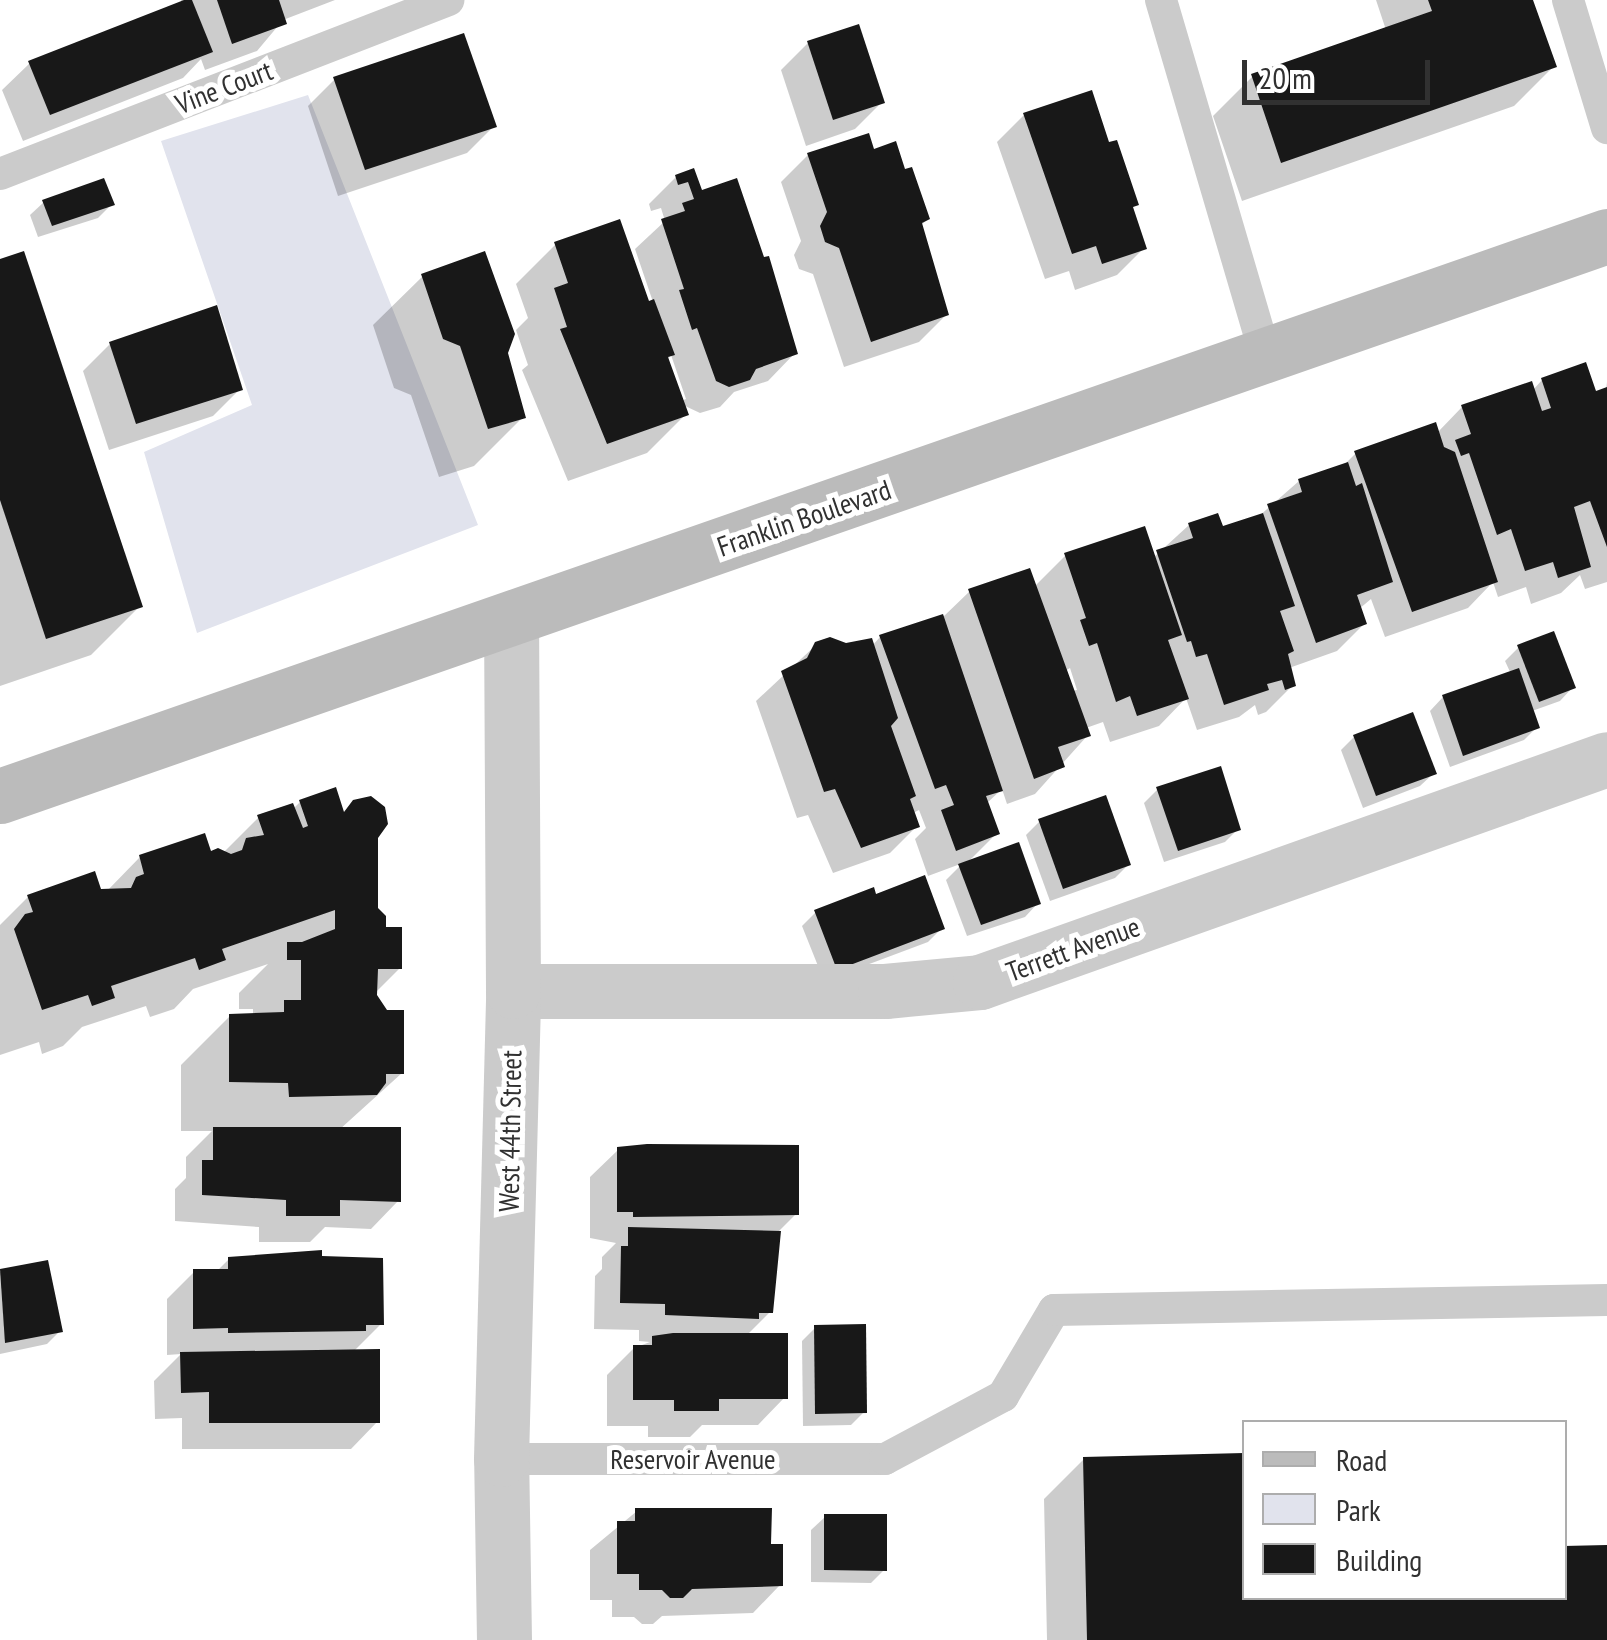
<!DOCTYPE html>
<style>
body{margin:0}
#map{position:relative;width:1607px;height:1640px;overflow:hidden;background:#fff;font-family:"PT Sans Narrow",sans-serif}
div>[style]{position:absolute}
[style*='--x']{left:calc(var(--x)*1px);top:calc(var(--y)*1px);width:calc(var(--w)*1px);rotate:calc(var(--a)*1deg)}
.green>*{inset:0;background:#e1e3ed}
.shadow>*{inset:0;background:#0003}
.building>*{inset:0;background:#181818}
.lane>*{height:32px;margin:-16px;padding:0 16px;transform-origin:16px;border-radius:16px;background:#cbcbcb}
.street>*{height:55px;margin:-27.5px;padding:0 27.5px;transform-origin:27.5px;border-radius:27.5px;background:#cbcbcb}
.secondary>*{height:55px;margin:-27.5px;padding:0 27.5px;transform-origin:27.5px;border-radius:27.5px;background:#bbb}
span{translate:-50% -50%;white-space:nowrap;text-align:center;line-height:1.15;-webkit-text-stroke:10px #fff;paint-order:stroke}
.street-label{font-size:28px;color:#313131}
.legend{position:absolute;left:1242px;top:1420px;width:325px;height:180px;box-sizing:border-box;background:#fff;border:2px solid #adadad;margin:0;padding:12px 18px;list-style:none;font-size:30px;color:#313131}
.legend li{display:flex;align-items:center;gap:20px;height:50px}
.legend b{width:50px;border:2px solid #adadad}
.scale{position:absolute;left:1242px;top:60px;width:188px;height:45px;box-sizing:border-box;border:5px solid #313131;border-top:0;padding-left:12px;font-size:30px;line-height:35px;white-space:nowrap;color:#313131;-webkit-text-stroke:8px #fff;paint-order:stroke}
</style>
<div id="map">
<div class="green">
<div style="clip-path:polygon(308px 95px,478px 525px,197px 633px,144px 452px,252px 405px,161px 141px)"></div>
</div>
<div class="shadow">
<div style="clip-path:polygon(181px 0,335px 0,283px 20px,257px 51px,205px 70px,201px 59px,183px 78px,23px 141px,2px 90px,30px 63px,182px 3px)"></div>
<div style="clip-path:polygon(1376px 0,1530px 0,1554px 66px,1514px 106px,1242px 201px,1213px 116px,1252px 77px,1386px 30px)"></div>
<div style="clip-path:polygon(808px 43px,882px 102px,855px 129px,806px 146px,781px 70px)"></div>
<div style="clip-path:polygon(335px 79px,494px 126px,467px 153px,338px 196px,308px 106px)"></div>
<div style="clip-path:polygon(1024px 115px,1108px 145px,1136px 204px,1131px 209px,1144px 248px,1117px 275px,1075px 290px,1069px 271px,1045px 279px,997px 142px)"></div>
<div style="clip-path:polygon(808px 155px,904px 172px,928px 219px,920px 226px,946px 315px,919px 342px,844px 367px,813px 274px,799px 269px,794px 255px,801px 241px,781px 182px)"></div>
<div style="clip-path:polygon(evenodd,693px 172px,701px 193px,795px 353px,768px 381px,734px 392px,720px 407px,700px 413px,683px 405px,686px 414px,647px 453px,568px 481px,522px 370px,528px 365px,516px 330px,528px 318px,516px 284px,555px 245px,647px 304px,653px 302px,635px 249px,665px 221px,661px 208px,651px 211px,649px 204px,676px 177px,693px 172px,671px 355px,686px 399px,681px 401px,667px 360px,671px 355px)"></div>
<div style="clip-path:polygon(44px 202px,112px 204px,98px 218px,38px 237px,30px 215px)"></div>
<div style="clip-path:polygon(0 262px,140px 606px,91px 655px,0 686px)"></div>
<div style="clip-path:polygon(423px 276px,505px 353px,523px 417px,474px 466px,439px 477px,411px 395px,394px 388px,373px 325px)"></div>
<div style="clip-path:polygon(110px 344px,240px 389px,213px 416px,109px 450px,83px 371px)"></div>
<div style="clip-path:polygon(evenodd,1542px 380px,1594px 394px,1606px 390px,1607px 382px,1607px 582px,1585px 589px,1580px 575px,1561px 593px,1531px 604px,1526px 587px,1498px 597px,1493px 582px,1468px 608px,1385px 637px,1371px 599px,1359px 609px,1364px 624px,1337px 651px,1289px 668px,1293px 685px,1266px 712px,1258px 715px,1255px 705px,1239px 717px,1197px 730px,1186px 698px,1159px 726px,1110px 742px,1103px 722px,1086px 728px,1088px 735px,1035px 794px,1007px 804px,1002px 789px,986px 804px,997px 833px,966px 864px,1038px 903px,1025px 917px,967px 936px,946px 880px,963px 863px,928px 876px,915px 839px,926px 828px,919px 810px,913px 813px,917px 826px,890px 853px,833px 873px,808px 815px,797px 818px,756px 701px,817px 644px,872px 646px,880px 637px,943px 617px,970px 591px,1034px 587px,1065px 556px,1153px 558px,1189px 525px,1222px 529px,1258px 517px,1299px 481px,1343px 466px,1356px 453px,1437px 433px,1462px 407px,1533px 390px,1542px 380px,1070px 668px,1077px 690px,1072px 691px,1065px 671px,1070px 668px)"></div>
<div style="clip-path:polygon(1519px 647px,1573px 687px,1560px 701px,1532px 711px,1537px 727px,1524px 740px,1450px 767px,1430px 711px,1443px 697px,1511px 674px,1505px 661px)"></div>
<div style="clip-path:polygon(1354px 737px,1434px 773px,1420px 786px,1363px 808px,1341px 750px)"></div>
<div style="clip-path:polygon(1158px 789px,1238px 829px,1225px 842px,1164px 862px,1144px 803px)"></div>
<div style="clip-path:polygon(300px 802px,342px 814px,376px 837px,376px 909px,400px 968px,375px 993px,402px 1073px,339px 1130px,398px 1201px,371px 1229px,325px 1227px,310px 1242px,259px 1242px,259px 1227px,175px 1221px,175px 1189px,186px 1178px,186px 1157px,212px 1131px,181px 1131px,181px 1065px,230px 1016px,253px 1016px,253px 1009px,239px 1009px,239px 993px,268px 964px,193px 989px,174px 1009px,150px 1017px,146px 1006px,82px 1027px,63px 1046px,42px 1054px,39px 1042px,0 1055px,0 925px,28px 897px,106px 892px,140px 857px,223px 853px,259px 817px,293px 809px)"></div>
<div style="clip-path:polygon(1039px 822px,1128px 865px,1115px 878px,1050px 901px,1026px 835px)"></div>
<div style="clip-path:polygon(875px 897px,942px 928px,928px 942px,824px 981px,802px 926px,816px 912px)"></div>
<div style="clip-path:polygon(618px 1150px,796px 1214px,778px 1232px,770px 1312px,747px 1335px,785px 1397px,758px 1425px,702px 1425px,690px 1437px,648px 1437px,648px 1426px,607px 1426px,607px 1375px,634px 1348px,650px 1342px,639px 1341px,639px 1330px,594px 1329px,595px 1276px,602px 1269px,602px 1257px,616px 1243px,590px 1238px,590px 1177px)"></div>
<div style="clip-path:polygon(320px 1258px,381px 1324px,353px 1352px,378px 1421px,351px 1449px,182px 1449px,182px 1418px,155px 1419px,154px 1381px,181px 1354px,167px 1355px,167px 1299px,194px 1272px,216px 1272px,229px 1259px)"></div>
<div style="clip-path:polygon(46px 1263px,60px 1331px,47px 1344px,0 1354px,0 1272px)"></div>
<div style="clip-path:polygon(815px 1328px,864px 1412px,851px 1425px,803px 1426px,802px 1341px)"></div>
<div style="clip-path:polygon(1244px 1455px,1244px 1598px,1564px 1598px,1607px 1547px,1607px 1640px,1047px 1640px,1044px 1499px,1084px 1459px)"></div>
<div style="clip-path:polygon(637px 1511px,769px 1546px,780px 1585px,753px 1613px,662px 1616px,653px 1624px,642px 1624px,634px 1617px,612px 1617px,612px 1600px,590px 1600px,590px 1550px)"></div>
<div style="clip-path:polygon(825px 1517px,884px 1570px,871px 1583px,811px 1582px,811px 1530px)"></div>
</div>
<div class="building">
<div style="clip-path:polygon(184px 0,192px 0,213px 52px,50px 115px,28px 61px)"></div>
<div style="clip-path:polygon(217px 0,279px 0,287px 24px,232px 44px)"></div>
<div style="clip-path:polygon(1428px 0,1533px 0,1557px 67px,1281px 163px,1251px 74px,1432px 11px)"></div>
<div style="clip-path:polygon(859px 24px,885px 103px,833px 120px,807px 41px)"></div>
<div style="clip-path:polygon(464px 33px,497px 127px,365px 170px,333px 77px)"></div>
<div style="clip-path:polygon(1092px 90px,1109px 142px,1117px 140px,1139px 205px,1133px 207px,1147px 249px,1102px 264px,1096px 246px,1072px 254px,1023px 113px)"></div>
<div style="clip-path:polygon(869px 133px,874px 149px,896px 141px,905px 169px,912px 167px,930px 219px,922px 223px,949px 315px,871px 342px,839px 248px,825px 242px,820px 226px,827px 212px,807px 153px)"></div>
<div style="clip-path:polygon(694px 168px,702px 190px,737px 178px,764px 257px,769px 256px,798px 354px,756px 369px,750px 380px,729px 387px,716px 381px,697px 328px,692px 330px,679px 290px,684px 289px,661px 219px,685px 211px,682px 203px,694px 199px,688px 182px,678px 185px,675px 175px)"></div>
<div style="clip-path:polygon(104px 178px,115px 205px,52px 226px,42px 200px)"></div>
<div style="clip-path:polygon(620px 219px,649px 301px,654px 299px,675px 355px,668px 357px,689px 415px,607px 444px,560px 329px,567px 327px,554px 288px,568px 283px,554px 242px)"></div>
<div style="clip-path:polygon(24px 251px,143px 607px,46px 639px,0 500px,0 259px)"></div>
<div style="clip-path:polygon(485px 251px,515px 334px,508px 353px,526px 418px,488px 429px,460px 346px,443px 339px,421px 274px)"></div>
<div style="clip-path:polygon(217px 305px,243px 390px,136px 424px,109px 342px)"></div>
<div style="clip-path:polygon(1586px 362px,1596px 391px,1607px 387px,1607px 547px,1590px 501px,1574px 507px,1591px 567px,1558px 578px,1553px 562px,1525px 571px,1511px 529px,1497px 535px,1469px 453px,1461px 456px,1455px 440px,1471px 434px,1461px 405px,1532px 381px,1542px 411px,1551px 408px,1541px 378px)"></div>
<div style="clip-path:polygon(1436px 422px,1444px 447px,1455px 452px,1498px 582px,1412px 612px,1354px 451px)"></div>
<div style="clip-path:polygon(1348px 462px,1356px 486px,1362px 483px,1393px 582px,1357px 595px,1367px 624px,1316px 643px,1267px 504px,1302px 492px,1298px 479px)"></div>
<div style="clip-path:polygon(1218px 513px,1223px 526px,1263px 513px,1295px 606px,1280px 611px,1294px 651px,1288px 654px,1296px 686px,1285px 690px,1282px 680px,1267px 684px,1269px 690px,1224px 705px,1207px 654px,1196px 657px,1191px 641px,1187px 642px,1156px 550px,1193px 538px,1188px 523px)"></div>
<div style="clip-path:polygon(1145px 526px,1182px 635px,1168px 640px,1189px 699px,1137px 716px,1130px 696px,1116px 702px,1097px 643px,1089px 646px,1080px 620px,1086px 618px,1064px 553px)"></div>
<div style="clip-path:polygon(1030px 568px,1091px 736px,1058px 747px,1065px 767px,1034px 779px,968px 589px)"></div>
<div style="clip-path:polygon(943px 614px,1003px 791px,986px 796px,1000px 834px,956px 851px,941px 810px,954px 805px,946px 785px,935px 789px,879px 635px)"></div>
<div style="clip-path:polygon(1554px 631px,1576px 688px,1539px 702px,1517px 645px)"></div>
<div style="clip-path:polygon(830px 637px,846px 643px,872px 638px,898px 718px,891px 726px,916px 796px,910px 799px,920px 827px,861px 848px,835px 789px,824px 792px,781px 671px,807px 658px,815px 642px)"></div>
<div style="clip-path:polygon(1519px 668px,1540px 728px,1463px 756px,1442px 695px)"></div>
<div style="clip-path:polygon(1413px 712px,1437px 774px,1376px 796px,1353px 735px)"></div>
<div style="clip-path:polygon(1221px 766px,1241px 830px,1178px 851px,1156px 787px)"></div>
<div style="clip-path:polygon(336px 787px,344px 812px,353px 800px,371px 796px,385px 807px,388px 824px,378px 838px,378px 908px,386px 916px,386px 927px,402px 927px,402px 969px,378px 969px,377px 995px,387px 1010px,404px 1010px,404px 1074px,386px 1074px,386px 1083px,377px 1095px,289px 1097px,288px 1083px,229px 1082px,229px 1014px,284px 1012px,284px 1000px,301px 1000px,301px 960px,287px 960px,287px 942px,302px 942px,335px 929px,335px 910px,222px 949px,226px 960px,199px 970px,195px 958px,111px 986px,115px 998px,92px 1006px,88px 995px,42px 1010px,14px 929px,25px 914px,33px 912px,27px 895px,95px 871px,101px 889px,131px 888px,136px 877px,144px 874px,139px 855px,205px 833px,211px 851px,218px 848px,231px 854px,242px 850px,246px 838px,264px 835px,257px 815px,293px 803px,303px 828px,308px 826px,299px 800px)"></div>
<div style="clip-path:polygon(1106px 795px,1131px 865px,1063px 889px,1038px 819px)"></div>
<div style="clip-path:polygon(1019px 842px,1041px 904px,981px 925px,958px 864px)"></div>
<div style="clip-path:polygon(925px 875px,945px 929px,837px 970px,814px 910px,874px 887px,876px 894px)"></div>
<div style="clip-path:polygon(213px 1127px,401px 1127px,401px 1202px,340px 1200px,340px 1216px,286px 1216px,286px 1200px,202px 1195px,202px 1160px,213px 1160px)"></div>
<div style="clip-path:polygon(647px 1144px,799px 1145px,799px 1215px,633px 1217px,633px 1212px,617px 1212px,617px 1147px)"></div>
<div style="clip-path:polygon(628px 1227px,781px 1231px,773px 1313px,759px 1313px,759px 1319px,665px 1315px,665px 1304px,620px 1303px,621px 1246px,628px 1246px)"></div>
<div style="clip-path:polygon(322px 1250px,322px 1256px,383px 1258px,384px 1325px,366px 1325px,366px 1331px,228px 1333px,228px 1328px,193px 1329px,193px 1269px,228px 1269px,228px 1257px)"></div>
<div style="clip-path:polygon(48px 1260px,63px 1332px,5px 1343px,0 1269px)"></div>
<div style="clip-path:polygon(866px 1324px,867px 1413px,815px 1414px,814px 1325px)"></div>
<div style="clip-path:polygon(673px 1333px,788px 1333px,788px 1399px,719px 1399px,719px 1411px,674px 1411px,674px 1400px,633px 1400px,633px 1345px,652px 1345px,652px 1336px)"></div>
<div style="clip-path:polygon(380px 1349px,380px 1423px,209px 1423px,209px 1392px,181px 1393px,180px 1352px)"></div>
<div style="clip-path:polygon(1244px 1453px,1244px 1598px,1564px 1598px,1564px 1546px,1607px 1545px,1607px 1640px,1087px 1640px,1083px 1457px)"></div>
<div style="clip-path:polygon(635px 1508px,772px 1508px,771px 1544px,783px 1544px,783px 1586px,692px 1589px,683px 1598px,670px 1598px,662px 1590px,639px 1590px,639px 1574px,617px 1574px,617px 1521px,635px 1521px)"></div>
<div style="clip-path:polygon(824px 1514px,887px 1514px,887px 1571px,824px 1570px)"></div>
</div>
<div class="lane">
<div style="--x:1161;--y:0;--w:371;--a:73.6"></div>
<div style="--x:1568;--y:0;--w:134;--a:73.1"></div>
<div style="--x:0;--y:174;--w:481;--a:-21.2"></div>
<div style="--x:501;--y:1459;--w:384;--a:0"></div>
<div style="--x:885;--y:1459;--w:134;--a:-28.1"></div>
<div style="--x:1003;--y:1396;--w:100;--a:-59.3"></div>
<div style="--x:1054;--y:1310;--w:553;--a:-1.04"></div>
</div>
<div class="street">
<div style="--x:513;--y:991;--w:372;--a:0"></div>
<div style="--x:885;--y:991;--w:95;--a:-5.4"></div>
<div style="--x:980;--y:982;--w:665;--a:-19.58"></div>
<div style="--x:504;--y:1640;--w:181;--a:-90.9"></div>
<div style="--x:501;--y:1459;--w:468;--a:-88.5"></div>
<div style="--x:513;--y:991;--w:370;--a:-90.3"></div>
</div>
<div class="secondary">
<div style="--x:0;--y:796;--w:1702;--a:-19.21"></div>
</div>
<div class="street-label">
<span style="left:224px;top:87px;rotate:-21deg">Vine Court</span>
<span style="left:804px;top:518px;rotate:-19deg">Franklin Boulevard</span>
<span style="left:1073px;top:949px;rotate:-20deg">Terrett Avenue</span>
<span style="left:510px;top:1131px;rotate:-89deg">West 44th Street</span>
<span style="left:693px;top:1459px">Reservoir Avenue</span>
</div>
<ul class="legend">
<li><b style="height:12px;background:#bbb"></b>Road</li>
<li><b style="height:28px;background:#e1e3ed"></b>Park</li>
<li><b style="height:28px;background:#181818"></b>Building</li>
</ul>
<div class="scale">20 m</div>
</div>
